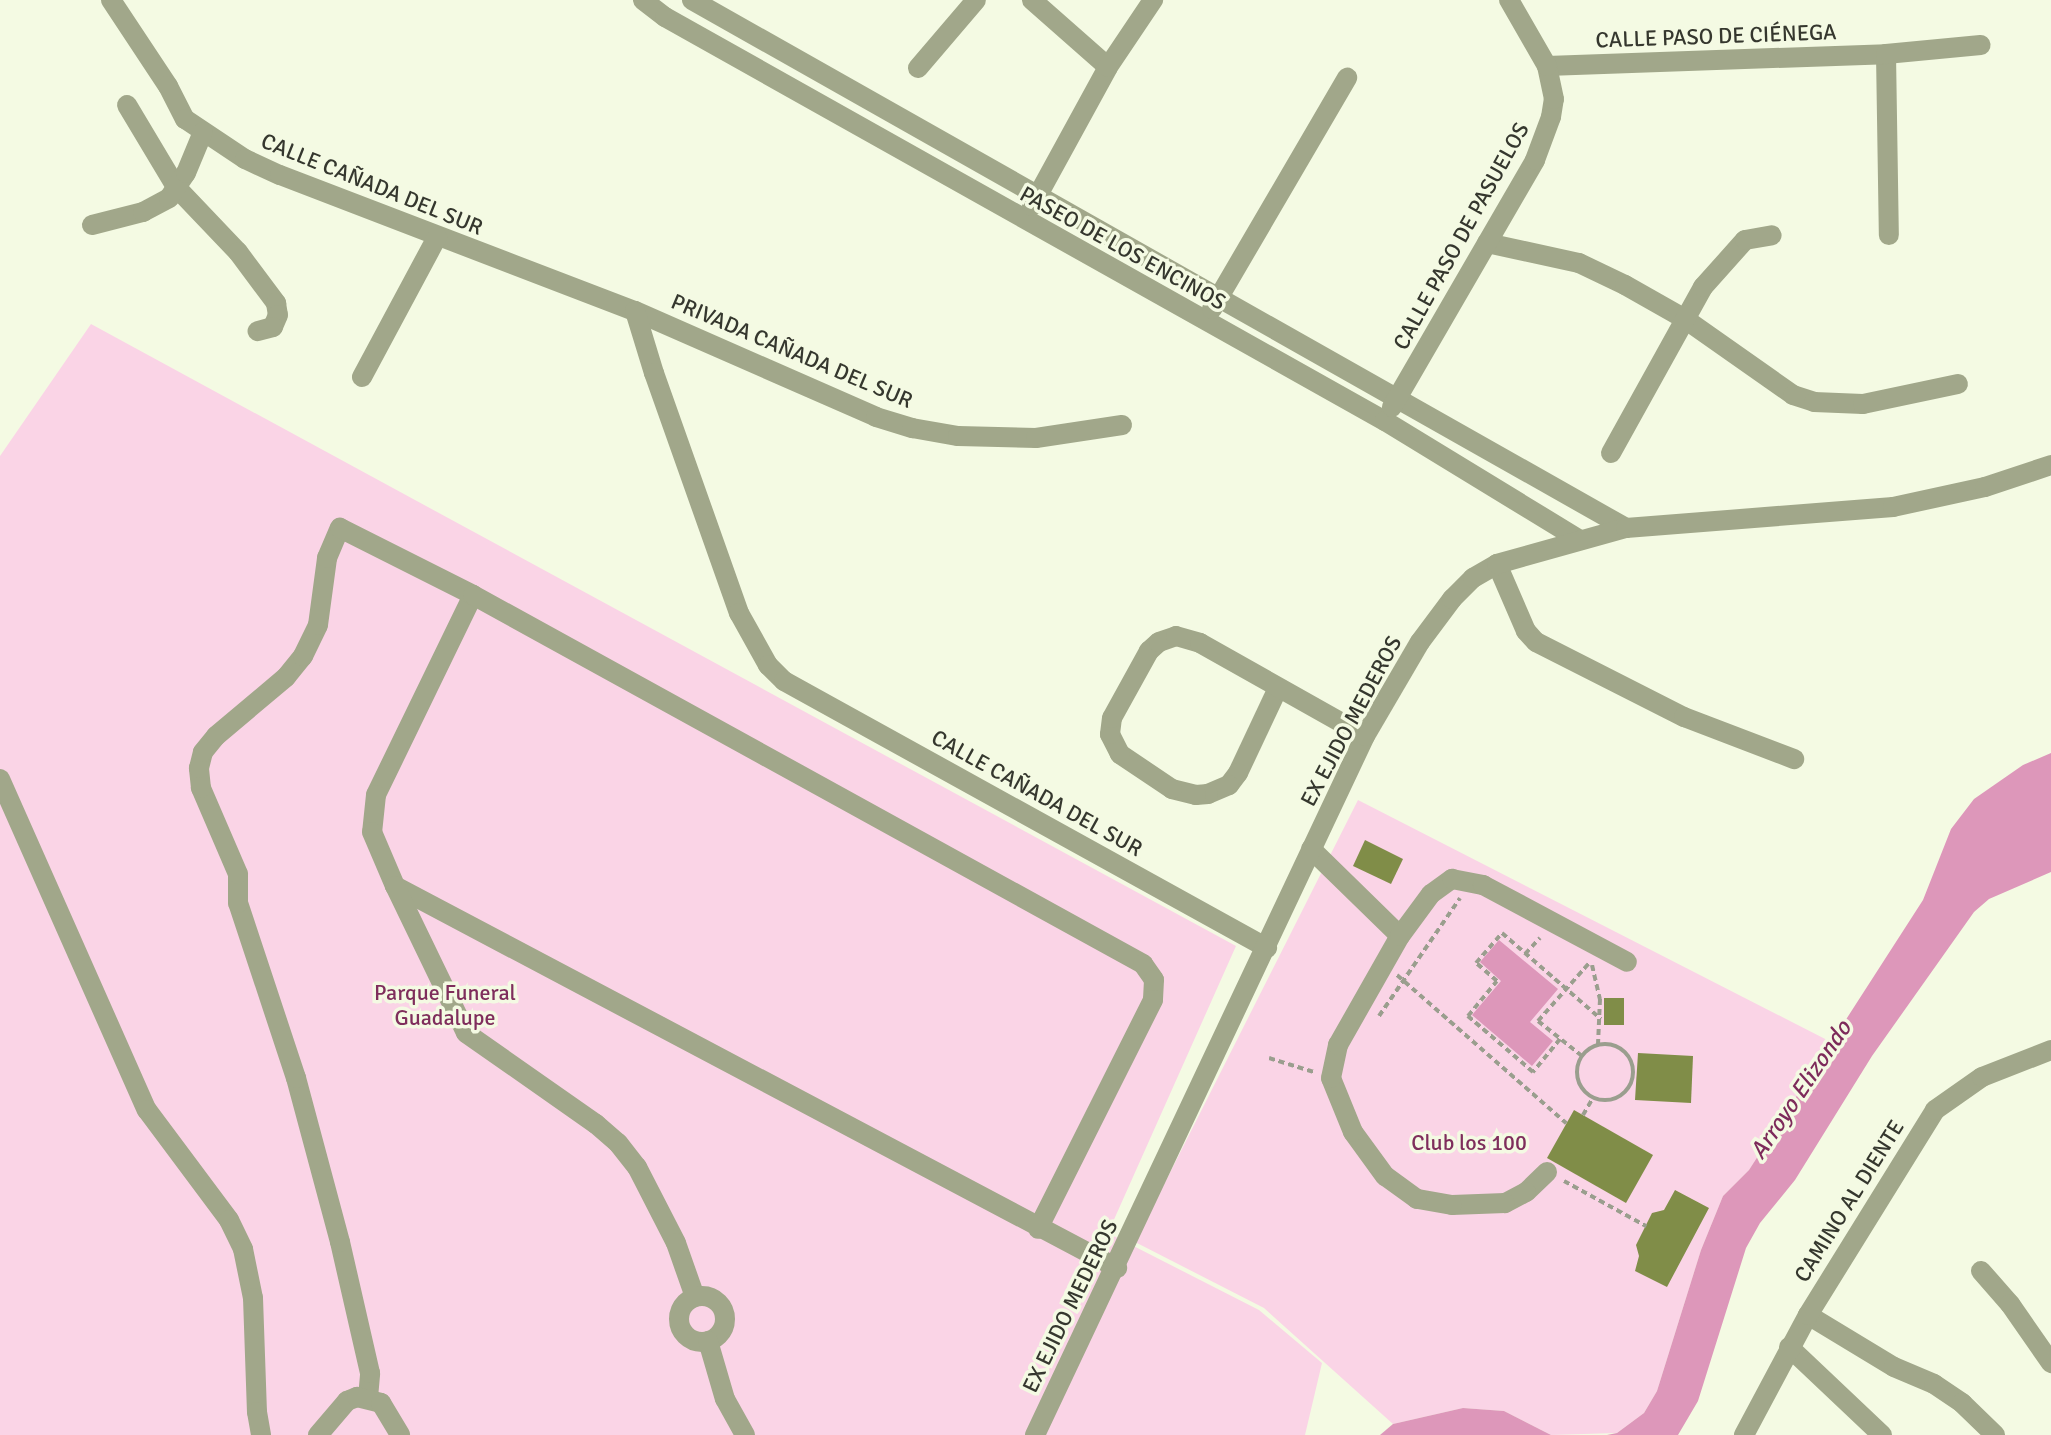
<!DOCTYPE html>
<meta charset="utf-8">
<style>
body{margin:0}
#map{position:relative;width:2051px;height:1435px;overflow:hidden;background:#f4fae3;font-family:Signika,sans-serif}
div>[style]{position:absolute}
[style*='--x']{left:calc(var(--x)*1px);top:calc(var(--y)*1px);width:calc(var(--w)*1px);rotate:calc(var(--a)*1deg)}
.green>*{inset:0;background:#fad4e6}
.water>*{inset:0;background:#dd97ba}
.building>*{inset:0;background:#808d48}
.path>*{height:4px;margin-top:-2px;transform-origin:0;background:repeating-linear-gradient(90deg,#9a9e8e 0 6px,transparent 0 10px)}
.path>.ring{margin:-2px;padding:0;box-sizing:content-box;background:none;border:4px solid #9a9e8e;border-radius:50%}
.minor>*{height:20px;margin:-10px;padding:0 10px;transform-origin:10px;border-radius:10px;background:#a1a78a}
.minor>.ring{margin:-10px;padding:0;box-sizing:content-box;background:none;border:20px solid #a1a78a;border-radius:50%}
span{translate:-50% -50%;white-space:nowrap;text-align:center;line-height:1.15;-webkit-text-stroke:7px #f4fae3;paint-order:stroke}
.street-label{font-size:22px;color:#35372e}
.park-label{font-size:22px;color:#7f2e5c}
.water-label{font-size:24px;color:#7d2b5a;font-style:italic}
</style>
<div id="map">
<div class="green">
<div style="clip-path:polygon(91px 324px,1236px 946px,1108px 1233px,1259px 1310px,1322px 1363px,1305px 1435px,0 1435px,0 456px)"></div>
<div style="clip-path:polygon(1358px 800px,1833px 1043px,1749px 1170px,1723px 1196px,1701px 1250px,1657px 1391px,1644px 1413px,1617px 1433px,1551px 1435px,1504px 1411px,1463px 1408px,1393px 1424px,1264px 1308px,1135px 1242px)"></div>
</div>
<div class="water">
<div style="clip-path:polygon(2051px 753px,2051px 872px,1989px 899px,1974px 912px,1872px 1056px,1795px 1180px,1760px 1223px,1746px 1248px,1698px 1401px,1678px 1435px,1607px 1435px,1617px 1433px,1644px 1413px,1657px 1391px,1701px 1250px,1723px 1196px,1749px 1170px,1923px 900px,1951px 829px,1974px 799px,2023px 765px)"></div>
<div style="clip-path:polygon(1499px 940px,1558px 989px,1530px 1022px,1553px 1041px,1532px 1066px,1472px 1015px,1501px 981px,1480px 962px)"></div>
<div style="clip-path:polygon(1463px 1408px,1504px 1411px,1551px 1435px,1380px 1435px,1393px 1424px)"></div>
</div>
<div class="building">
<div style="clip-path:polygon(1365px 840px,1403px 859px,1391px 884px,1353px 866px)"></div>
<div style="clip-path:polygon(1604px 998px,1624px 998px,1624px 1025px,1604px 1025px)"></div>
<div style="clip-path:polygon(1638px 1053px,1693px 1056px,1691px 1103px,1635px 1100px)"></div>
<div style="clip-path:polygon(1574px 1110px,1653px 1155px,1626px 1203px,1547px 1158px)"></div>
<div style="clip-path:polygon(1675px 1190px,1709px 1208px,1667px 1287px,1635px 1271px,1639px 1256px,1636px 1245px,1652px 1213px,1664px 1210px)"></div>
</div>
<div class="path">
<div style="--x:1525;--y:954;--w:22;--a:-47"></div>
<div style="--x:1592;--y:965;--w:35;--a:77"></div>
<div style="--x:1600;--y:999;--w:46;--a:92.5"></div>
<div style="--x:1397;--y:975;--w:225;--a:41.2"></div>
<div style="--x:1379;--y:1016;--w:143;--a:-55.5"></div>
<div style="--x:1560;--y:1039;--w:43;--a:129.3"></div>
<div style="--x:1533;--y:1072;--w:86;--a:-139.3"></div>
<div style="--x:1468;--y:1016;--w:45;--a:-50.4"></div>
<div style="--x:1497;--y:981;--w:28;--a:-139"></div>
<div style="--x:1476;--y:963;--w:40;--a:-49"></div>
<div style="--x:1502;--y:933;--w:131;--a:41"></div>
<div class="ring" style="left:1577px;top:1044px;width:52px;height:52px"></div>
<div style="--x:1582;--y:1056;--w:56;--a:-141.5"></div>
<div style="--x:1538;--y:1021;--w:79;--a:-48.6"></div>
<div style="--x:1269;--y:1058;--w:47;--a:17.3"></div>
<div style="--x:1583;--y:1115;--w:20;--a:-60"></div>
<div style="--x:1564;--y:1181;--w:94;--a:28.8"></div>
</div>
<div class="minor">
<div style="--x:111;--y:0;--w:103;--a:56.5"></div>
<div style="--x:168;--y:86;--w:37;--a:63"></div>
<div style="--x:185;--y:119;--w:72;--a:33.7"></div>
<div style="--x:245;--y:159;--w:38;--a:25"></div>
<div style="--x:280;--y:175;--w:380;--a:21"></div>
<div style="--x:635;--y:311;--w:263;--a:23.7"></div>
<div style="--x:876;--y:417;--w:38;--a:17"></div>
<div style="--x:912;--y:428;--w:47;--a:9.9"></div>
<div style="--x:958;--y:436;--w:78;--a:1.5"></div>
<div style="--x:1036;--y:438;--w:87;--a:-8.6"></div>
<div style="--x:643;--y:0;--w:28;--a:38"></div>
<div style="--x:665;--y:17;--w:826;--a:29.3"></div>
<div style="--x:1385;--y:421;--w:226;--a:31.4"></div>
<div style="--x:692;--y:0;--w:1073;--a:29.48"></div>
<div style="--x:1032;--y:0;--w:101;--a:41.4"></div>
<div style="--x:1886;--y:54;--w:181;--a:89.1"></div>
<div style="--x:1547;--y:66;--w:339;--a:-2"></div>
<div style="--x:1886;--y:54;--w:95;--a:-5.4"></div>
<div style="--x:918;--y:68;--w:89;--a:-49.5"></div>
<div style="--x:127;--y:105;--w:96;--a:59.1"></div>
<div style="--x:176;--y:187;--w:90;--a:46.4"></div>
<div style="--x:238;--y:252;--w:64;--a:53.3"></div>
<div style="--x:276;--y:303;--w:12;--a:81"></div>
<div style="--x:278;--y:315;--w:13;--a:113"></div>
<div style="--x:273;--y:327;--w:16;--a:165"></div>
<div style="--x:1032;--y:206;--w:158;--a:-61.3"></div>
<div style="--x:1108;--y:67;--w:81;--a:-56.1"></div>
<div style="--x:92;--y:225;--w:53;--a:-14.3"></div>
<div style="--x:143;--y:212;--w:30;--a:-28"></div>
<div style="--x:169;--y:198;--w:30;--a:-56"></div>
<div style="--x:186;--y:173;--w:44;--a:-67.5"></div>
<div style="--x:1487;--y:243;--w:94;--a:12.3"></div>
<div style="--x:1579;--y:263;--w:51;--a:25.6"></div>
<div style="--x:1625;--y:285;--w:69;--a:29.5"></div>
<div style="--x:1685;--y:319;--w:132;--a:35.1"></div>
<div style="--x:1793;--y:395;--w:22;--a:18"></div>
<div style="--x:1814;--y:402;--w:49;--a:2.3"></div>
<div style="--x:1863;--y:404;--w:97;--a:-11.9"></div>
<div style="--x:1212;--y:309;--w:268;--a:-59.7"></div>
<div style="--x:635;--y:311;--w:65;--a:73"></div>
<div style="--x:654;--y:373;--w:255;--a:70.5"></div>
<div style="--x:739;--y:613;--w:60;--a:60.9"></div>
<div style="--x:768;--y:665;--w:23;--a:45"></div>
<div style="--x:784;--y:681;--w:552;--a:28.93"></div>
<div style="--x:362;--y:377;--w:159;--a:-61.8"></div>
<div style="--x:1392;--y:407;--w:285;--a:-59.9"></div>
<div style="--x:1535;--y:160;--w:46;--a:-69.6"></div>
<div style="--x:1551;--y:117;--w:18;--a:-81"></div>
<div style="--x:1554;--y:99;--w:34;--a:-102"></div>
<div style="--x:1547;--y:66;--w:76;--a:-119.9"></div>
<div style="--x:1611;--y:453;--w:190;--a:-61"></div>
<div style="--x:1703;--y:287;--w:63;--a:-48.2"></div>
<div style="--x:1745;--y:240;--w:27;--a:-10"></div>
<div style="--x:1497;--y:564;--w:73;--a:66.6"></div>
<div style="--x:1526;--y:631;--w:15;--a:48"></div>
<div style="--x:1536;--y:642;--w:166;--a:26.9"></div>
<div style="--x:1684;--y:717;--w:118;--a:20.9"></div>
<div style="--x:473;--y:595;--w:222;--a:115.9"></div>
<div style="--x:376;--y:795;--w:37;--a:96"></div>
<div style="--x:372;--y:832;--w:59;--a:66.9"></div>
<div style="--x:395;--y:886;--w:817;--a:27.88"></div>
<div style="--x:1278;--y:688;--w:94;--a:115.2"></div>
<div style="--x:1238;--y:773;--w:15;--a:127"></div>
<div style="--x:1229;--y:785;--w:23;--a:157"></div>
<div style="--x:1208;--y:794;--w:12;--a:175"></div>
<div style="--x:1196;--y:795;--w:25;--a:-166"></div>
<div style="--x:1172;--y:789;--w:63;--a:-146.1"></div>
<div style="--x:1120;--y:754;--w:22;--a:-117"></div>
<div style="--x:1110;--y:734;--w:16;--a:-83"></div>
<div style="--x:1112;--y:718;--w:77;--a:-61.1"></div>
<div style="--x:1149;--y:651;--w:13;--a:-42"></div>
<div style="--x:1159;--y:642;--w:18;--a:-19"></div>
<div style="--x:1176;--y:636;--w:25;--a:16"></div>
<div style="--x:1200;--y:643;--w:189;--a:29.4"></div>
<div style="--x:0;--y:779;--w:362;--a:66.1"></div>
<div style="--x:147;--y:1110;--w:137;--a:53.3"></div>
<div style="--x:229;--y:1220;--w:32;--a:64"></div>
<div style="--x:243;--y:1249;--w:50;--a:78.5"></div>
<div style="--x:253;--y:1298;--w:114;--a:88"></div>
<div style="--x:257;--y:1412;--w:23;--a:80"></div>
<div style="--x:1311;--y:849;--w:124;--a:44.3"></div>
<div style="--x:395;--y:886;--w:163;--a:64.2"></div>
<div style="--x:466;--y:1033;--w:159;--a:35"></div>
<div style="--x:596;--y:1124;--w:29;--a:41"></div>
<div style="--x:618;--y:1143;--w:31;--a:52"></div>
<div style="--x:637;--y:1167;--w:85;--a:62.8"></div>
<div style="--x:676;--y:1243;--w:57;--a:70.6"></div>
<div style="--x:1547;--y:1172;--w:29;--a:136"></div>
<div style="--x:1526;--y:1192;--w:24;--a:152"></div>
<div style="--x:1505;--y:1203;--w:53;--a:177.8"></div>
<div style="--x:1452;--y:1205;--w:36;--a:-170"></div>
<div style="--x:1417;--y:1199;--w:39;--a:-144"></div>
<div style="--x:1385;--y:1176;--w:54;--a:-126"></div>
<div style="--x:1353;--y:1132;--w:58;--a:-112.2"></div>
<div style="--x:1331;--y:1078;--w:34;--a:-78"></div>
<div style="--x:1338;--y:1045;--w:125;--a:-60.4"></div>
<div style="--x:1400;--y:936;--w:52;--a:-53.6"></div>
<div style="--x:1431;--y:894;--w:26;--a:-36"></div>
<div style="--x:1452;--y:879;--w:32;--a:11"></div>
<div style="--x:1483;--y:885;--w:163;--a:28.1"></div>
<div style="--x:1981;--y:1271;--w:44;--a:48.7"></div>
<div style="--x:2010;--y:1304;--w:72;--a:55.2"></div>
<div class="ring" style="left:679px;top:1296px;width:26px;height:26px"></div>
<div style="--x:1808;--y:1315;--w:100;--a:31.2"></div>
<div style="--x:1894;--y:1367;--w:43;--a:23"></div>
<div style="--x:1934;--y:1384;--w:34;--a:34"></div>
<div style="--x:1962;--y:1403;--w:46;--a:44.1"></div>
<div style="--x:708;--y:1341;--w:60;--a:73.7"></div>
<div style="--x:725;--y:1399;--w:41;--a:60.9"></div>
<div style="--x:1789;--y:1347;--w:128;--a:43.4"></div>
<div style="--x:368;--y:1398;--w:25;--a:-85"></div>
<div style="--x:370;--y:1373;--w:134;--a:-102.9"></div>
<div style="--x:340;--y:1242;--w:170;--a:-105"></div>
<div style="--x:296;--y:1078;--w:184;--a:-108.3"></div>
<div style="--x:238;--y:903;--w:29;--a:-90"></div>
<div style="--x:238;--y:874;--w:94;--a:-113.3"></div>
<div style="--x:201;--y:788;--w:20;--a:-96"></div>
<div style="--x:199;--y:768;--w:16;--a:-76"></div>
<div style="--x:203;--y:752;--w:21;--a:-51"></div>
<div style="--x:216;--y:736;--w:92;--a:-40.1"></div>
<div style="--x:286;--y:677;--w:27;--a:-51"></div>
<div style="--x:303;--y:656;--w:34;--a:-64"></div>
<div style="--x:318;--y:625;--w:68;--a:-82.3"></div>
<div style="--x:327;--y:558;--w:33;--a:-67"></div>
<div style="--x:340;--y:528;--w:149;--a:26.7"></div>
<div style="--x:473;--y:595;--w:765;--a:28.84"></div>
<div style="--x:1143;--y:964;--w:19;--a:55"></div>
<div style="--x:1154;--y:980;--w:20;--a:93"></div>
<div style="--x:1153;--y:1000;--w:256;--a:116.7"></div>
<div style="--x:318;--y:1435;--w:45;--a:-49.5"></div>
<div style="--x:347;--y:1401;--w:11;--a:-22"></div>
<div style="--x:357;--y:1397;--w:25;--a:14"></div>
<div style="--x:381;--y:1403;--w:37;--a:59"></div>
<div style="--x:1035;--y:1435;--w:773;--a:-64.73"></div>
<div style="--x:1365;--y:736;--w:109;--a:-59.7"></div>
<div style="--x:1420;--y:642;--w:54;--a:-53.3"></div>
<div style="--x:1452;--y:599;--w:30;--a:-45"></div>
<div style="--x:1473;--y:578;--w:28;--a:-30"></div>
<div style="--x:1497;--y:564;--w:134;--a:-15.6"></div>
<div style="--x:1626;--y:528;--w:268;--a:-4.5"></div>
<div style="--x:1893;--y:507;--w:94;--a:-12.3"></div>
<div style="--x:1985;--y:487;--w:70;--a:-18.4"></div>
<div style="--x:1744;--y:1435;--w:136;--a:-61.9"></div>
<div style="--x:1808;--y:1315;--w:241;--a:-58.2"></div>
<div style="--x:1935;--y:1110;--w:57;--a:-35.1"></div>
<div style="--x:1982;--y:1077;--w:74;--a:-21.4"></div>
</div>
<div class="street-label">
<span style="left:1716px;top:36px;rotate:-2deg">CALLE PASO DE CIÉNEGA</span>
<span style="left:372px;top:184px;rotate:22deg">CALLE CAÑADA DEL SUR</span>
<span style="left:1461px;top:236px;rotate:-61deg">CALLE PASO DE PASUELOS</span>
<span style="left:1123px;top:248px;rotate:29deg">PASEO DE LOS ENCINOS</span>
<span style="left:792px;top:351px;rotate:23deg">PRIVADA CAÑADA DEL SUR</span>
<span style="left:1351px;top:721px;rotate:-62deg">EX EJIDO MEDEROS</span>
<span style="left:1037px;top:793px;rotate:29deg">CALLE CAÑADA DEL SUR</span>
<span style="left:1849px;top:1201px;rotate:-58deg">CAMINO AL DIENTE</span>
<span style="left:1070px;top:1306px;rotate:-64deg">EX EJIDO MEDEROS</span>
</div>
<div class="park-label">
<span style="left:445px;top:1005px">Parque Funeral<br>Guadalupe</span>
<span style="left:1469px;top:1143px">Club los 100</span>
</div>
<div class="water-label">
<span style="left:1801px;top:1090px;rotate:-56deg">Arroyo Elizondo</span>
</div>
</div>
